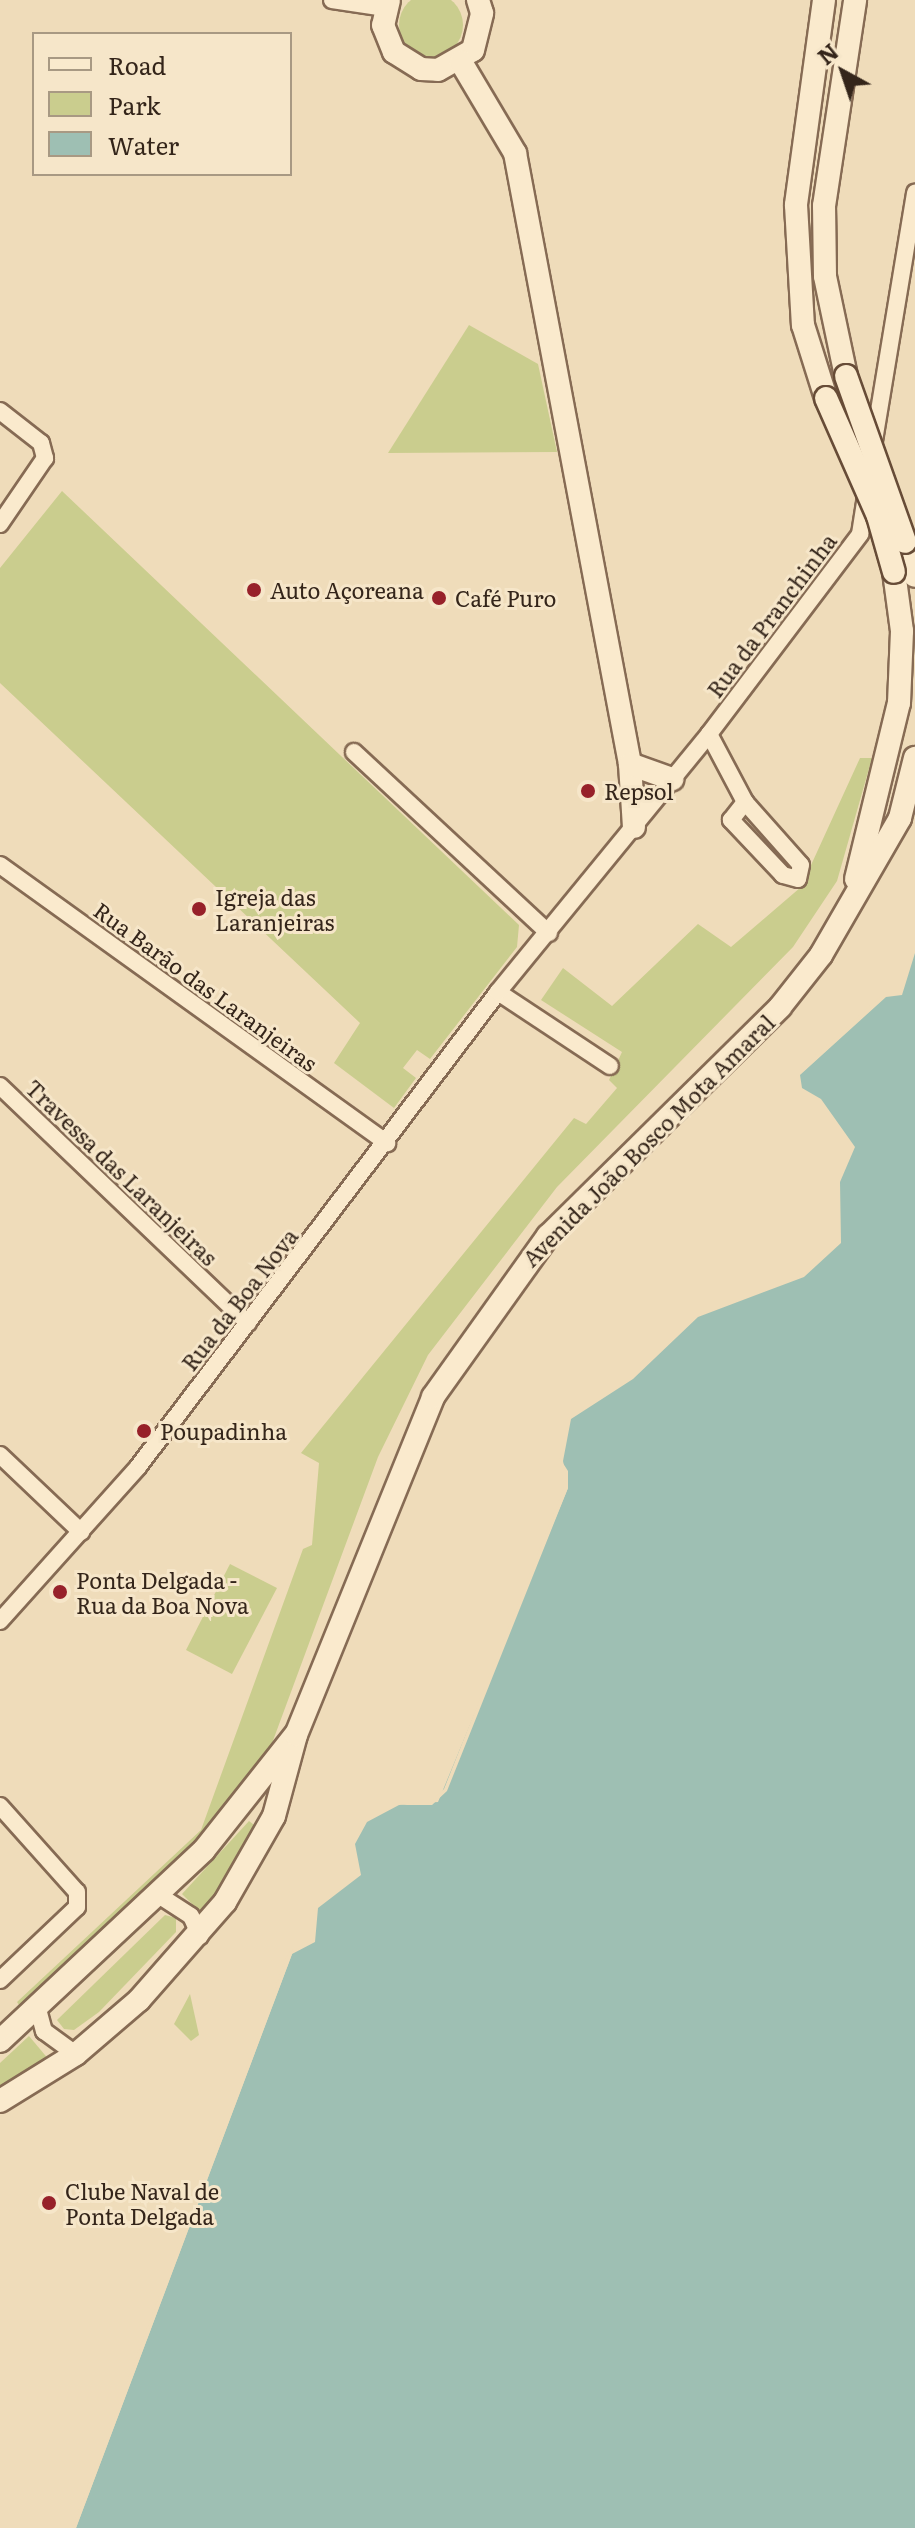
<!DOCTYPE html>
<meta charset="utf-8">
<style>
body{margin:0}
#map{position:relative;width:915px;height:2528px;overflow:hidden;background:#efdcba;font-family:Literata,serif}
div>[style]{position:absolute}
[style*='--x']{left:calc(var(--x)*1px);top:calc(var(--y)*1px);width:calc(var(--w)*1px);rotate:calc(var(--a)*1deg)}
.green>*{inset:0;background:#cacd8e}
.round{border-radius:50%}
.water>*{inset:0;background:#9ebfb3}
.pier>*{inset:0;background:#efdcba}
.roads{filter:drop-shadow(2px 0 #866b54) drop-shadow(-2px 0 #866b54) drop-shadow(0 2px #866b54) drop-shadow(0 -2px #866b54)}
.street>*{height:16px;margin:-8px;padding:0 8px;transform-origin:8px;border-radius:8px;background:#faeacd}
.secondary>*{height:22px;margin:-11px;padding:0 11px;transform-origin:11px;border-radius:11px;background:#faeacd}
.bridges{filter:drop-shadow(2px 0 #674c37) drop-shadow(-2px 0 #674c37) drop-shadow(0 2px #674c37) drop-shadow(0 -2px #674c37)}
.secondary-bridge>*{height:22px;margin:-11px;padding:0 11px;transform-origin:11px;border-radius:11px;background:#faeacd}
.dots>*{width:22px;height:22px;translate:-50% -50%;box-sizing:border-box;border:4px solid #f6e6c9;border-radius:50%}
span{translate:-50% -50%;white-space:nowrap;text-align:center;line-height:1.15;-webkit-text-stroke:6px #f6e6c9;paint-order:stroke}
.poi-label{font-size:22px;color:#34251a}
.left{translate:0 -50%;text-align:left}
.street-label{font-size:22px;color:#34251a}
.legend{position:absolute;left:32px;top:32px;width:260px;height:144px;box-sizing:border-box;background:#f6e6c9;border:2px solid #a89983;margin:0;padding:10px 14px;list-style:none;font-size:24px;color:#34251a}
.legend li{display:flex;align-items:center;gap:16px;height:40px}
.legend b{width:40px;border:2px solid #a89983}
.north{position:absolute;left:803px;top:32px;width:80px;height:80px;-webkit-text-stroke:6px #f6e6c9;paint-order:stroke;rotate:320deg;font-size:22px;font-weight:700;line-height:32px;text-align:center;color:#34251a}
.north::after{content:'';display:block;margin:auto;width:28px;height:36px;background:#34251a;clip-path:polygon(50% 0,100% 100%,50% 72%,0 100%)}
</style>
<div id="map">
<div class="green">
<div class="round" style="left:399px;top:-7px;width:64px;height:64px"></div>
<div style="clip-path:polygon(469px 325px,538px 364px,557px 452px,388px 453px)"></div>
<div style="clip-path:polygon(62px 491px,519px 925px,517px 947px,430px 1059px,417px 1050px,403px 1068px,416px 1078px,394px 1108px,334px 1063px,360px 1023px,0 683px,0 568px)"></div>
<div style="clip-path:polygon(860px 758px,872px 758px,837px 881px,793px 947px,557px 1187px,428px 1355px,378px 1457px,271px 1746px,238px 1801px,23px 2011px,17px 2002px,201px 1830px,303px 1549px,312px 1545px,319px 1463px,301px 1453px,574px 1118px,586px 1124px,617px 1088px,609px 1080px,622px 1052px,541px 1000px,563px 968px,612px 1006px,698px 924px,731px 947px,801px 887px)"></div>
<div style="clip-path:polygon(230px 1564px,277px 1588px,232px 1674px,186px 1650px)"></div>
<div style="clip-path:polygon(249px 1821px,258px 1828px,205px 1917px,182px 1894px)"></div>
<div style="clip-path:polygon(165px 1915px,176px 1918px,176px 1932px,99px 2012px,74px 2030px,64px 2029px,57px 2020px)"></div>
<div style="clip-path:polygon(190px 1994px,199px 2035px,191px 2041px,174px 2024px)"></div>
<div style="clip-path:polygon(29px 2036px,50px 2061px,0 2089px,0 2063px)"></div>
</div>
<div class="water">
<div style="clip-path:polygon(915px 953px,915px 2528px,76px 2528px,292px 1954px,315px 1942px,318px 1908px,361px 1875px,355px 1844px,367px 1822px,399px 1805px,438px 1802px,568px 1488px,563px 1461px,571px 1419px,633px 1379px,698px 1317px,804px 1277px,841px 1243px,840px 1182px,855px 1147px,821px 1099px,802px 1088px,800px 1075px,886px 997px,902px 995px)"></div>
</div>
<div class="pier">
<div style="clip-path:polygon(883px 994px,885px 997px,796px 1078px,797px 1072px)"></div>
<div style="clip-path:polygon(559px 1457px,568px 1471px,568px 1488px,447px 1791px,432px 1805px,399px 1805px,431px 1801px,444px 1789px,564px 1487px)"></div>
<div style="clip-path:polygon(294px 1949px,76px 2528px,72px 2528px,288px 1953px)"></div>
</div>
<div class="roads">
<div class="street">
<div style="--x:332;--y:0;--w:54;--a:8.6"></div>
<div style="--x:0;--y:411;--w:52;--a:38"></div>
<div style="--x:41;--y:443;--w:16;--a:75"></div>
<div style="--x:45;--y:458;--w:80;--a:124.3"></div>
<div style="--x:873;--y:447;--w:258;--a:-80.6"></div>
<div style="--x:709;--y:734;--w:77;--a:62.1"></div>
<div style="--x:745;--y:802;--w:84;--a:48.4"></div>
<div style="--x:801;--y:865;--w:14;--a:102"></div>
<div style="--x:798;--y:879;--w:16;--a:-165"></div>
<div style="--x:783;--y:875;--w:76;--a:-133.4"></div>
<div style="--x:731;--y:820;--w:23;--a:-52"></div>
<div style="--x:354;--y:752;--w:266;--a:42.9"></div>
<div style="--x:0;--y:865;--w:477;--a:35.7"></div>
<div style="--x:498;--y:992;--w:134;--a:33.5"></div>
<div style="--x:0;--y:1086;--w:343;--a:43.7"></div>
<div style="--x:0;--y:1455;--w:112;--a:43.5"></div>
<div style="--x:0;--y:1621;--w:207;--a:-48.1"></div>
<div style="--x:138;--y:1467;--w:596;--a:-52.84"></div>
<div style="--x:498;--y:992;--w:333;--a:-50.7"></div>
<div style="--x:709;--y:734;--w:251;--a:-52.9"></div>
<div style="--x:860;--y:534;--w:45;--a:-81"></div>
<div style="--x:0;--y:1806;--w:115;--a:48.2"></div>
<div style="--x:77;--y:1892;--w:15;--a:90"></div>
<div style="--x:77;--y:1907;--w:106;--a:136.5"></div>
<div style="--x:157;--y:1894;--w:40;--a:32.9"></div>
<div style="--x:191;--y:1916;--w:22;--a:66"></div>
<div style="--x:38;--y:2009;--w:23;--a:75"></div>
<div style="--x:44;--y:2031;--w:39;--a:36"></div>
</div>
<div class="secondary">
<div style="--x:389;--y:0;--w:26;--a:103"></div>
<div style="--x:383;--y:25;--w:29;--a:68"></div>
<div style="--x:394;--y:52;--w:32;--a:32"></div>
<div style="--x:421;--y:69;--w:17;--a:3"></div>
<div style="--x:438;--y:70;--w:40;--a:-29.7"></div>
<div style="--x:473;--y:50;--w:38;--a:-76"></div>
<div style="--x:482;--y:13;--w:14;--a:-107"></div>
<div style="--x:824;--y:0;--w:207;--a:97.8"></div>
<div style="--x:796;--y:205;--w:120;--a:86.7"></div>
<div style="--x:803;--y:325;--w:77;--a:72.5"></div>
<div style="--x:461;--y:62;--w:106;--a:59.3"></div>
<div style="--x:515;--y:153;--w:622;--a:79.34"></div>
<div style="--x:630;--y:764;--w:63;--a:86.4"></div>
<div style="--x:846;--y:376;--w:102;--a:-101.9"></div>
<div style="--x:825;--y:276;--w:70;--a:-90.8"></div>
<div style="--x:824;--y:206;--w:208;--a:-81.4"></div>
<div style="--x:905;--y:542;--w:35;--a:74"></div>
<div style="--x:630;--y:764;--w:45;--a:19.7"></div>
<div style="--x:856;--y:879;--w:181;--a:-76.3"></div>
<div style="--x:899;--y:703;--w:72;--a:-87.6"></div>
<div style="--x:902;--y:631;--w:60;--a:-97.7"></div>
<div style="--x:0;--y:2041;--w:279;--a:-43.1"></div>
<div style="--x:204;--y:1850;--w:147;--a:-51.6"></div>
<div style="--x:0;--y:2101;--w:89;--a:-31.7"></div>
<div style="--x:76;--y:2054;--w:83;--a:-40.6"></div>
<div style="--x:139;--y:2000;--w:130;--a:-48.7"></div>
<div style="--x:225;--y:1902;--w:99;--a:-60.3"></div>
<div style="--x:274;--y:1816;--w:84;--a:-74.8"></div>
<div style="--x:296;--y:1735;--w:365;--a:-67.9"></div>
<div style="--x:433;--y:1397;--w:198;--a:-54.5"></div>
<div style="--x:548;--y:1236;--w:326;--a:-44.6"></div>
<div style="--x:780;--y:1007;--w:66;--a:-51.7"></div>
<div style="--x:821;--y:955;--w:158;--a:-60"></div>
<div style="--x:900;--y:818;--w:62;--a:-76"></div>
</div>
</div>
<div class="bridges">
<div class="secondary-bridge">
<div style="--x:846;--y:376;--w:176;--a:70.4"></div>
<div style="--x:826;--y:398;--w:129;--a:66.2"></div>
<div style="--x:878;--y:516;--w:58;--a:74.1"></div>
</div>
</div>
<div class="dots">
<div style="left:254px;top:590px;background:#97212a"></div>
<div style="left:439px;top:598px;background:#97212a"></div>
<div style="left:588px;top:791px;background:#97212a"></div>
<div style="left:199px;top:909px;background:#97212a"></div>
<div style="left:144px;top:1431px;background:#97212a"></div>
<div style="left:60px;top:1592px;background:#97212a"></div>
<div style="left:49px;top:2203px;background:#97212a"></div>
</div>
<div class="poi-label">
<span class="left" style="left:270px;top:590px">Auto Açoreana</span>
<span class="left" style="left:455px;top:598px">Café Puro</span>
<span class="left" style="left:604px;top:791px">Repsol</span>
<span class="left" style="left:215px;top:909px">Igreja das<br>Laranjeiras</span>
<span class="left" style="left:160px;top:1431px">Poupadinha</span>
<span class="left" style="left:76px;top:1592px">Ponta Delgada -<br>Rua da Boa Nova</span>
<span class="left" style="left:65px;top:2203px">Clube Naval de<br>Ponta Delgada</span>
</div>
<div class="street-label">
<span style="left:771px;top:615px;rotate:-53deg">Rua da Pranchinha</span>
<span style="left:206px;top:986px;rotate:36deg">Rua Barão das Laranjeiras</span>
<span style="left:648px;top:1140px;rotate:-45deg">Avenida João Bosco Mota Amaral</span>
<span style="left:122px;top:1172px;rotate:44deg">Travessa das Laranjeiras</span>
<span style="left:239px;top:1299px;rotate:-52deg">Rua da Boa Nova</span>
</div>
<ul class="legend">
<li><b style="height:10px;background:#faeacd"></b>Road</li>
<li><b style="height:22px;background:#cacd8e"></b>Park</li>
<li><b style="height:22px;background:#9ebfb3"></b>Water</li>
</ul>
<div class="north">N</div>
</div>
